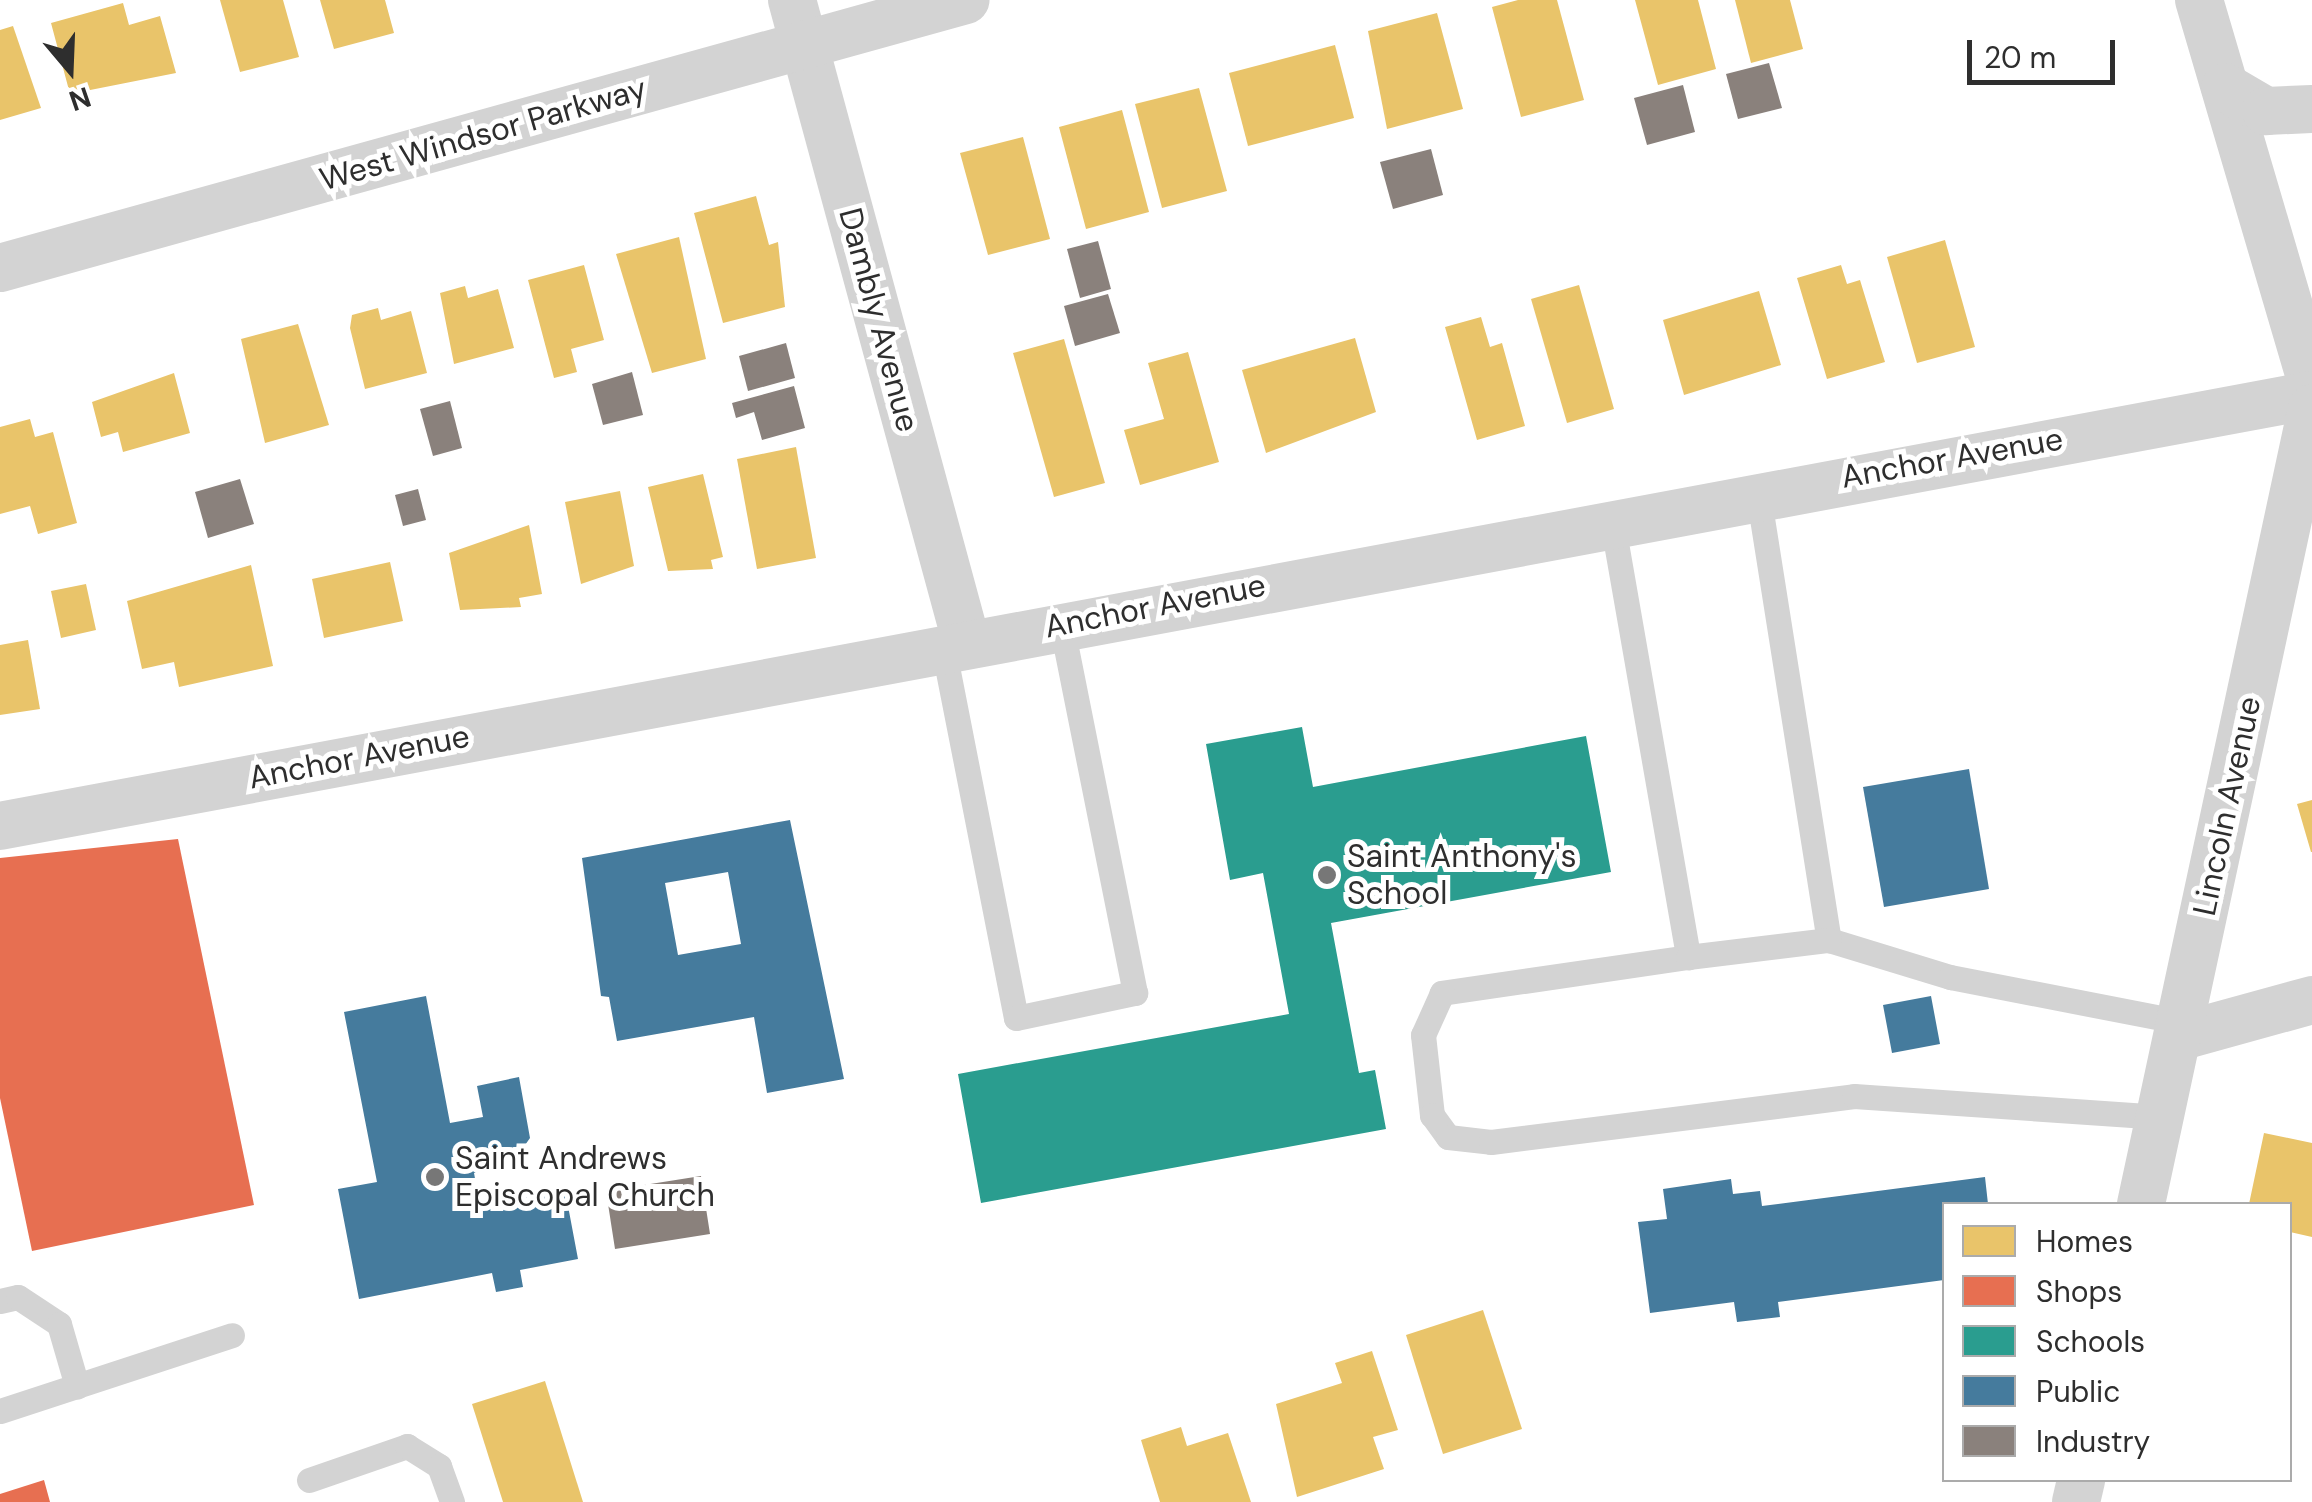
<!DOCTYPE html>
<style>
body{margin:0}
#map{position:relative;width:2312px;height:1502px;overflow:hidden;background:#fff;font-family:"DM Sans",sans-serif}
div>[style]{position:absolute}
[style*='--x']{left:calc(var(--x)*1px);top:calc(var(--y)*1px);width:calc(var(--w)*1px);rotate:calc(var(--a)*1deg)}
.homes>*{inset:0;background:#e9c46a}
.shops>*{inset:0;background:#e76f51}
.schools>*{inset:0;background:#2a9d8f}
.public>*{inset:0;background:#457b9d}
.industry>*{inset:0;background:#8a817c}
.service>*{height:25px;margin:-12.5px;padding:0 12.5px;transform-origin:12.5px;border-radius:12.5px;background:#d3d3d3}
.minor>*{height:48px;margin:-24px;padding:0 24px;transform-origin:24px;border-radius:24px;background:#d3d3d3}
.dots>*{width:28px;height:28px;translate:-50% -50%;box-sizing:border-box;border:5px solid #fff;border-radius:50%}
span{translate:-50% -50%;white-space:nowrap;text-align:center;line-height:1.15;-webkit-text-stroke:10px #fff;paint-order:stroke}
.street-label{font-size:32px;color:#2e2e2e}
.poi-label{font-size:32px;color:#2e2e2e}
.left{translate:0 -50%;text-align:left}
.legend{position:absolute;left:1942px;top:1202px;width:350px;height:280px;box-sizing:border-box;background:#fff;border:2px solid #ababab;margin:0;padding:12px 18px;list-style:none;font-size:30px;color:#2e2e2e}
.legend li{display:flex;align-items:center;gap:20px;height:50px}
.legend b{width:50px;border:2px solid #ababab}
.north{position:absolute;left:20px;top:20px;width:100px;height:100px;-webkit-text-stroke:8px #fff;paint-order:stroke;rotate:161deg;font-size:28px;font-weight:700;line-height:40px;text-align:center;color:#2e2e2e}
.north::after{content:'';display:block;margin:auto;width:35px;height:45px;background:#2e2e2e;clip-path:polygon(50% 0,100% 100%,50% 72%,0 100%)}
.scale{position:absolute;left:1967px;top:40px;width:148px;height:45px;box-sizing:border-box;border:5px solid #2e2e2e;border-top:0;padding-left:12px;font-size:30px;line-height:35px;white-space:nowrap;color:#2e2e2e;-webkit-text-stroke:8px #fff;paint-order:stroke}
</style>
<div id="map">
<div class="homes">
<div style="clip-path:polygon(220px 0,283px 0,299px 57px,240px 72px)"></div>
<div style="clip-path:polygon(320px 0,385px 0,394px 33px,334px 49px)"></div>
<div style="clip-path:polygon(1518px 0,1557px 0,1584px 100px,1521px 117px,1492px 7px)"></div>
<div style="clip-path:polygon(1635px 0,1698px 0,1716px 69px,1658px 85px)"></div>
<div style="clip-path:polygon(1735px 0,1790px 0,1803px 49px,1751px 63px)"></div>
<div style="clip-path:polygon(123px 3px,129px 25px,160px 16px,176px 73px,70px 94px,51px 23px)"></div>
<div style="clip-path:polygon(1437px 13px,1463px 109px,1387px 129px,1368px 31px)"></div>
<div style="clip-path:polygon(13px 26px,41px 108px,0 120px,0 30px)"></div>
<div style="clip-path:polygon(1335px 45px,1354px 118px,1248px 146px,1229px 73px)"></div>
<div style="clip-path:polygon(1199px 88px,1227px 191px,1162px 208px,1135px 104px)"></div>
<div style="clip-path:polygon(1122px 110px,1149px 212px,1086px 229px,1059px 127px)"></div>
<div style="clip-path:polygon(1023px 137px,1050px 239px,988px 255px,960px 153px)"></div>
<div style="clip-path:polygon(756px 196px,769px 245px,778px 242px,785px 307px,723px 323px,694px 213px)"></div>
<div style="clip-path:polygon(679px 237px,706px 359px,652px 373px,616px 254px)"></div>
<div style="clip-path:polygon(1945px 240px,1975px 347px,1917px 363px,1887px 257px)"></div>
<div style="clip-path:polygon(584px 265px,604px 340px,571px 349px,577px 372px,554px 378px,528px 280px)"></div>
<div style="clip-path:polygon(1841px 265px,1847px 284px,1860px 280px,1885px 362px,1827px 379px,1797px 278px)"></div>
<div style="clip-path:polygon(1579px 285px,1614px 409px,1567px 423px,1531px 299px)"></div>
<div style="clip-path:polygon(465px 286px,468px 298px,498px 289px,514px 348px,454px 364px,440px 293px)"></div>
<div style="clip-path:polygon(1759px 291px,1781px 365px,1684px 395px,1663px 320px)"></div>
<div style="clip-path:polygon(378px 308px,381px 320px,411px 311px,427px 373px,365px 389px,350px 328px,352px 315px)"></div>
<div style="clip-path:polygon(1481px 317px,1490px 347px,1502px 343px,1525px 426px,1477px 440px,1445px 327px)"></div>
<div style="clip-path:polygon(298px 324px,329px 425px,265px 443px,241px 339px)"></div>
<div style="clip-path:polygon(1355px 338px,1376px 412px,1266px 453px,1242px 370px)"></div>
<div style="clip-path:polygon(1064px 339px,1105px 483px,1054px 497px,1013px 353px)"></div>
<div style="clip-path:polygon(1188px 352px,1219px 462px,1140px 485px,1124px 430px,1164px 419px,1148px 363px)"></div>
<div style="clip-path:polygon(174px 373px,190px 433px,123px 452px,118px 432px,101px 437px,92px 402px)"></div>
<div style="clip-path:polygon(30px 419px,35px 437px,53px 432px,77px 523px,38px 534px,30px 506px,0 514px,0 427px)"></div>
<div style="clip-path:polygon(796px 447px,816px 558px,757px 569px,737px 459px)"></div>
<div style="clip-path:polygon(703px 474px,723px 557px,711px 560px,713px 569px,668px 571px,648px 487px)"></div>
<div style="clip-path:polygon(620px 491px,634px 566px,581px 584px,565px 502px)"></div>
<div style="clip-path:polygon(529px 525px,542px 594px,519px 598px,521px 607px,460px 610px,449px 553px)"></div>
<div style="clip-path:polygon(390px 562px,403px 621px,324px 638px,312px 579px)"></div>
<div style="clip-path:polygon(251px 565px,273px 666px,179px 687px,174px 662px,142px 669px,127px 601px)"></div>
<div style="clip-path:polygon(86px 584px,96px 630px,61px 638px,51px 591px)"></div>
<div style="clip-path:polygon(28px 640px,40px 709px,0 715px,0 645px)"></div>
<div style="clip-path:polygon(2312px 800px,2312px 852px,2311px 852px,2297px 804px)"></div>
<div style="clip-path:polygon(2264px 1133px,2312px 1143px,2312px 1237px,2290px 1232px,2290px 1204px,2249px 1204px)"></div>
<div style="clip-path:polygon(1483px 1310px,1522px 1429px,1443px 1454px,1406px 1335px)"></div>
<div style="clip-path:polygon(1372px 1351px,1398px 1430px,1373px 1437px,1384px 1469px,1297px 1497px,1276px 1404px,1342px 1383px,1335px 1363px)"></div>
<div style="clip-path:polygon(545px 1381px,583px 1502px,503px 1502px,472px 1404px)"></div>
<div style="clip-path:polygon(1181px 1427px,1187px 1446px,1228px 1433px,1251px 1502px,1160px 1502px,1141px 1440px)"></div>
</div>
<div class="shops">
<div style="clip-path:polygon(178px 839px,254px 1205px,32px 1251px,0 1098px,0 858px)"></div>
<div style="clip-path:polygon(44px 1480px,50px 1502px,0 1502px,0 1494px)"></div>
</div>
<div class="schools">
<div style="clip-path:polygon(1302px 727px,1313px 787px,1586px 736px,1611px 872px,1331px 923px,1359px 1073px,1375px 1070px,1386px 1129px,981px 1203px,958px 1074px,1289px 1014px,1263px 873px,1230px 880px,1206px 744px)"></div>
</div>
<div class="public">
<div style="clip-path:polygon(1969px 769px,1989px 889px,1884px 907px,1863px 787px)"></div>
<div style="clip-path:polygon(evenodd,790px 820px,844px 1079px,767px 1093px,754px 1017px,617px 1041px,609px 997px,601px 996px,582px 858px,790px 820px,728px 872px,741px 944px,678px 955px,665px 883px,728px 872px)"></div>
<div style="clip-path:polygon(426px 996px,450px 1123px,483px 1117px,477px 1086px,519px 1077px,530px 1138px,511px 1165px,474px 1173px,480px 1206px,565px 1190px,578px 1259px,520px 1270px,523px 1287px,496px 1292px,492px 1273px,359px 1299px,338px 1189px,377px 1182px,344px 1012px)"></div>
<div style="clip-path:polygon(1931px 996px,1940px 1044px,1892px 1053px,1883px 1005px)"></div>
<div style="clip-path:polygon(1985px 1177px,1988px 1204px,1944px 1204px,1944px 1280px,1778px 1302px,1780px 1317px,1737px 1322px,1734px 1302px,1650px 1313px,1638px 1222px,1667px 1219px,1663px 1189px,1731px 1179px,1733px 1194px,1760px 1191px,1762px 1206px)"></div>
</div>
<div class="industry">
<div style="clip-path:polygon(1769px 63px,1782px 108px,1738px 119px,1726px 74px)"></div>
<div style="clip-path:polygon(1683px 85px,1695px 132px,1647px 145px,1634px 98px)"></div>
<div style="clip-path:polygon(1431px 149px,1443px 195px,1393px 209px,1380px 162px)"></div>
<div style="clip-path:polygon(1098px 241px,1111px 289px,1080px 298px,1067px 249px)"></div>
<div style="clip-path:polygon(1108px 294px,1120px 333px,1075px 346px,1064px 306px)"></div>
<div style="clip-path:polygon(786px 343px,795px 378px,748px 391px,739px 356px)"></div>
<div style="clip-path:polygon(632px 372px,643px 415px,603px 425px,592px 384px)"></div>
<div style="clip-path:polygon(794px 386px,805px 428px,762px 440px,754px 412px,736px 418px,732px 403px)"></div>
<div style="clip-path:polygon(450px 401px,462px 448px,433px 456px,420px 409px)"></div>
<div style="clip-path:polygon(240px 479px,254px 524px,208px 538px,195px 492px)"></div>
<div style="clip-path:polygon(418px 489px,426px 520px,403px 526px,395px 495px)"></div>
<div style="clip-path:polygon(701px 1176px,710px 1234px,615px 1249px,606px 1191px)"></div>
</div>
<div class="service">
<div style="--x:1758;--y:493;--w:453;--a:81"></div>
<div style="--x:1829;--y:940;--w:127;--a:17"></div>
<div style="--x:1950;--y:977;--w:235;--a:11"></div>
<div style="--x:1612;--y:520;--w:444;--a:80.1"></div>
<div style="--x:1688;--y:957;--w:249;--a:171.7"></div>
<div style="--x:1442;--y:993;--w:46;--a:114.3"></div>
<div style="--x:1423;--y:1035;--w:81;--a:83.6"></div>
<div style="--x:1432;--y:1115;--w:27;--a:54"></div>
<div style="--x:1448;--y:1137;--w:43;--a:6.6"></div>
<div style="--x:1491;--y:1142;--w:366;--a:-7.2"></div>
<div style="--x:1854;--y:1096;--w:308;--a:3.9"></div>
<div style="--x:943;--y:646;--w:379;--a:78.9"></div>
<div style="--x:1016;--y:1018;--w:122;--a:-11.9"></div>
<div style="--x:1135;--y:993;--w:377;--a:-101.3"></div>
<div style="--x:1688;--y:957;--w:142;--a:-6.9"></div>
<div style="--x:0;--y:1301;--w:18;--a:-13"></div>
<div style="--x:18;--y:1297;--w:49;--a:33.4"></div>
<div style="--x:59;--y:1324;--w:65;--a:73.8"></div>
<div style="--x:0;--y:1411;--w:244;--a:-18.1"></div>
<div style="--x:309;--y:1480;--w:104;--a:-19.1"></div>
<div style="--x:407;--y:1446;--w:38;--a:32"></div>
<div style="--x:439;--y:1466;--w:38;--a:70"></div>
</div>
<div class="minor">
<div style="--x:792;--y:0;--w:664;--a:74.81"></div>
<div style="--x:2199;--y:0;--w:401;--a:73.6"></div>
<div style="--x:2225;--y:87;--w:48;--a:30.3"></div>
<div style="--x:2266;--y:111;--w:46;--a:-2.5"></div>
<div style="--x:0;--y:268;--w:1002;--a:-15.51"></div>
<div style="--x:0;--y:826;--w:2352;--a:-10.56"></div>
<div style="--x:2178;--y:1037;--w:139;--a:-15.4"></div>
<div style="--x:2141;--y:1204;--w:814;--a:-77.88"></div>
<div style="--x:2076;--y:1502;--w:23;--a:-77"></div>
</div>
<div class="dots">
<div style="left:1327px;top:875px;background:#777"></div>
<div style="left:435px;top:1177px;background:#777"></div>
</div>
<div class="street-label">
<span style="left:483px;top:134px;rotate:-16deg">West Windsor Parkway</span>
<span style="left:879px;top:320px;rotate:75deg">Dambly Avenue</span>
<span style="left:1952px;top:458px;rotate:-10deg">Anchor Avenue</span>
<span style="left:1155px;top:606px;rotate:-11deg">Anchor Avenue</span>
<span style="left:359px;top:757px;rotate:-11deg">Anchor Avenue</span>
<span style="left:2227px;top:806px;rotate:-78deg">Lincoln Avenue</span>
</div>
<div class="poi-label">
<span class="left" style="left:1347px;top:875px">Saint Anthony's<br>School</span>
<span class="left" style="left:455px;top:1177px">Saint Andrews<br>Episcopal Church</span>
</div>
<ul class="legend">
<li><b style="height:28px;background:#e9c46a"></b>Homes</li>
<li><b style="height:28px;background:#e76f51"></b>Shops</li>
<li><b style="height:28px;background:#2a9d8f"></b>Schools</li>
<li><b style="height:28px;background:#457b9d"></b>Public</li>
<li><b style="height:28px;background:#8a817c"></b>Industry</li>
</ul>
<div class="north">N</div>
<div class="scale">20 m</div>
</div>
